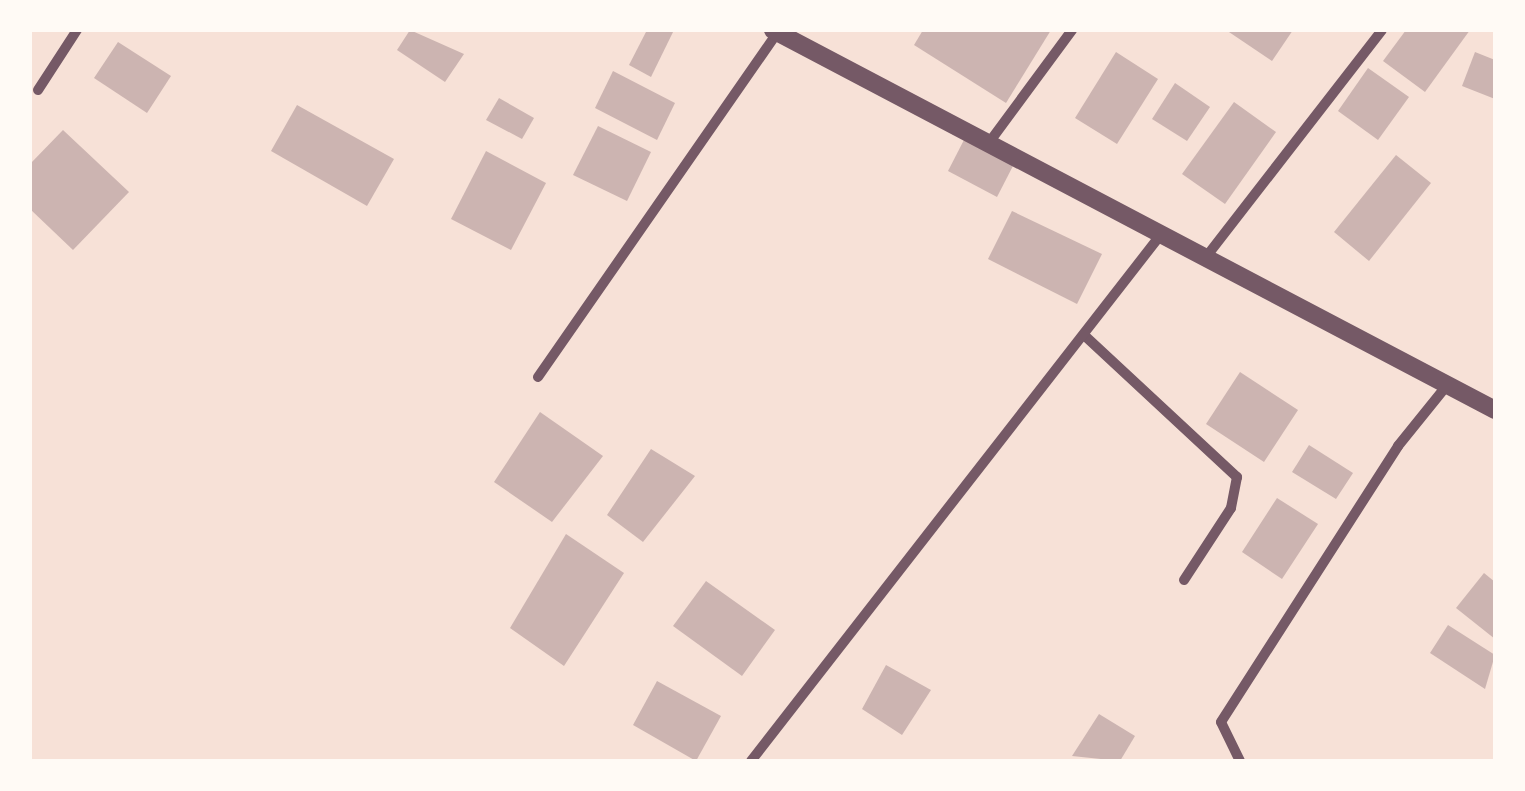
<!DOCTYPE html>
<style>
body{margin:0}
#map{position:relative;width:1525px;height:791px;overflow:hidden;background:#f7e1d7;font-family:Lato,sans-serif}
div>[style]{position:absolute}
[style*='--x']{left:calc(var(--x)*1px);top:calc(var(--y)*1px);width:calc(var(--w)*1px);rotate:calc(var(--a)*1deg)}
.building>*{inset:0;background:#ccb4b1}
.minor>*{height:10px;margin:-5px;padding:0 5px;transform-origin:5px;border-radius:5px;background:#755966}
.tertiary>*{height:18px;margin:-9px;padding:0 9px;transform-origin:9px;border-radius:9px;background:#755966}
span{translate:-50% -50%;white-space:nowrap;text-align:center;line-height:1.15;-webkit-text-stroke:8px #fffaf5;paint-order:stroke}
.frame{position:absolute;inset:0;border:32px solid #fffaf5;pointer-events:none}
</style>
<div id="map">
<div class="building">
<div style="clip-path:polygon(410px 30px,464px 54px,445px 82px,397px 50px)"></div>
<div style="clip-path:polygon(647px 30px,674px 30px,651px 77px,629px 65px)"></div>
<div style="clip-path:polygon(923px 30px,1051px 30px,1006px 103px,914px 45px)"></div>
<div style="clip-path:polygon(1226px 30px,1293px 30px,1272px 61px)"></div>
<div style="clip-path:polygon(1406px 30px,1470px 30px,1425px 92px,1383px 61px)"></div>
<div style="clip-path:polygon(118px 42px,171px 76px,147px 113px,94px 78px)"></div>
<div style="clip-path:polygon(1116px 52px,1158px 79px,1117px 144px,1075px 118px)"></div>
<div style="clip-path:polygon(1475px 52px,1495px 60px,1495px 99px,1462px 86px)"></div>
<div style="clip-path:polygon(1368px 68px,1409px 97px,1378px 140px,1338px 111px)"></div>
<div style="clip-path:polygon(613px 71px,675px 103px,657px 140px,595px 108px)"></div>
<div style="clip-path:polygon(1175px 83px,1210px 107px,1187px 141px,1152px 119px)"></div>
<div style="clip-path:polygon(499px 98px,534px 118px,522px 139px,486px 120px)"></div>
<div style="clip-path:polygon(1234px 102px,1276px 132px,1225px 204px,1182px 174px)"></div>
<div style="clip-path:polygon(297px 105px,394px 159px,367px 206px,271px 151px)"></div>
<div style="clip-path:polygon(598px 126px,651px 152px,627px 201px,573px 175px)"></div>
<div style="clip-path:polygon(63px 130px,129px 192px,73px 250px,30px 209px,30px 164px)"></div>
<div style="clip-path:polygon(966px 136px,1015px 162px,997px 197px,948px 171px)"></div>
<div style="clip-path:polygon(486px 151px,546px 183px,511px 250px,451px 219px)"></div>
<div style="clip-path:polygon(1396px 155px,1431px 183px,1369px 261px,1334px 232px)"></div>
<div style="clip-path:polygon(1012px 211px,1102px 254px,1077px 304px,988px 259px)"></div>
<div style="clip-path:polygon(1240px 372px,1298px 410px,1264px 462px,1206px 424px)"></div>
<div style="clip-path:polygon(540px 412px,603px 456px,552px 522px,494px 482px)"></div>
<div style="clip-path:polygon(1309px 445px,1353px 473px,1336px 499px,1292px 472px)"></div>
<div style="clip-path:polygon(651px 449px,695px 476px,643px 542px,607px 515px)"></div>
<div style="clip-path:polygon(1277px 498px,1318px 524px,1282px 579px,1242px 552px)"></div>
<div style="clip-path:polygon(566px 534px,624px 573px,564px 666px,510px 628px)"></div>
<div style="clip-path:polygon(1484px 573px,1495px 582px,1495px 639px,1456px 608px)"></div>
<div style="clip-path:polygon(706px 581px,775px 630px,742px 676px,673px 626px)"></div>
<div style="clip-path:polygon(1448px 625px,1495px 655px,1485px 689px,1430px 653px)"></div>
<div style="clip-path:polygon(886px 665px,931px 690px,902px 735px,862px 709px)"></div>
<div style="clip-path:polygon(657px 681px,721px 716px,696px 761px,633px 725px)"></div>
<div style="clip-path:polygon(1099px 714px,1135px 736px,1120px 761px,1072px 756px)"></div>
</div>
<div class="minor">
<div style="--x:38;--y:90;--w:72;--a:-57"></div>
<div style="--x:988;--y:144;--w:142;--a:-53.6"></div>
<div style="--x:1206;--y:257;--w:287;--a:-52.2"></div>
<div style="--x:1084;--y:335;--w:209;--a:42.9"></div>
<div style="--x:1237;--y:477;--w:32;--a:101"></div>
<div style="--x:1231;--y:508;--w:86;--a:123.1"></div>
<div style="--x:538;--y:377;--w:419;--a:-55.2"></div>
<div style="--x:751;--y:761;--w:669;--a:-52.1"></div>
<div style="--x:1240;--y:761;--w:43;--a:-116"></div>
<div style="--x:1221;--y:722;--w:328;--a:-57.3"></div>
<div style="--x:1398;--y:446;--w:80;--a:-51.1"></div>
</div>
<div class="tertiary">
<div style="--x:773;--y:30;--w:816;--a:27.76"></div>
</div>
<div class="frame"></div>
</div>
